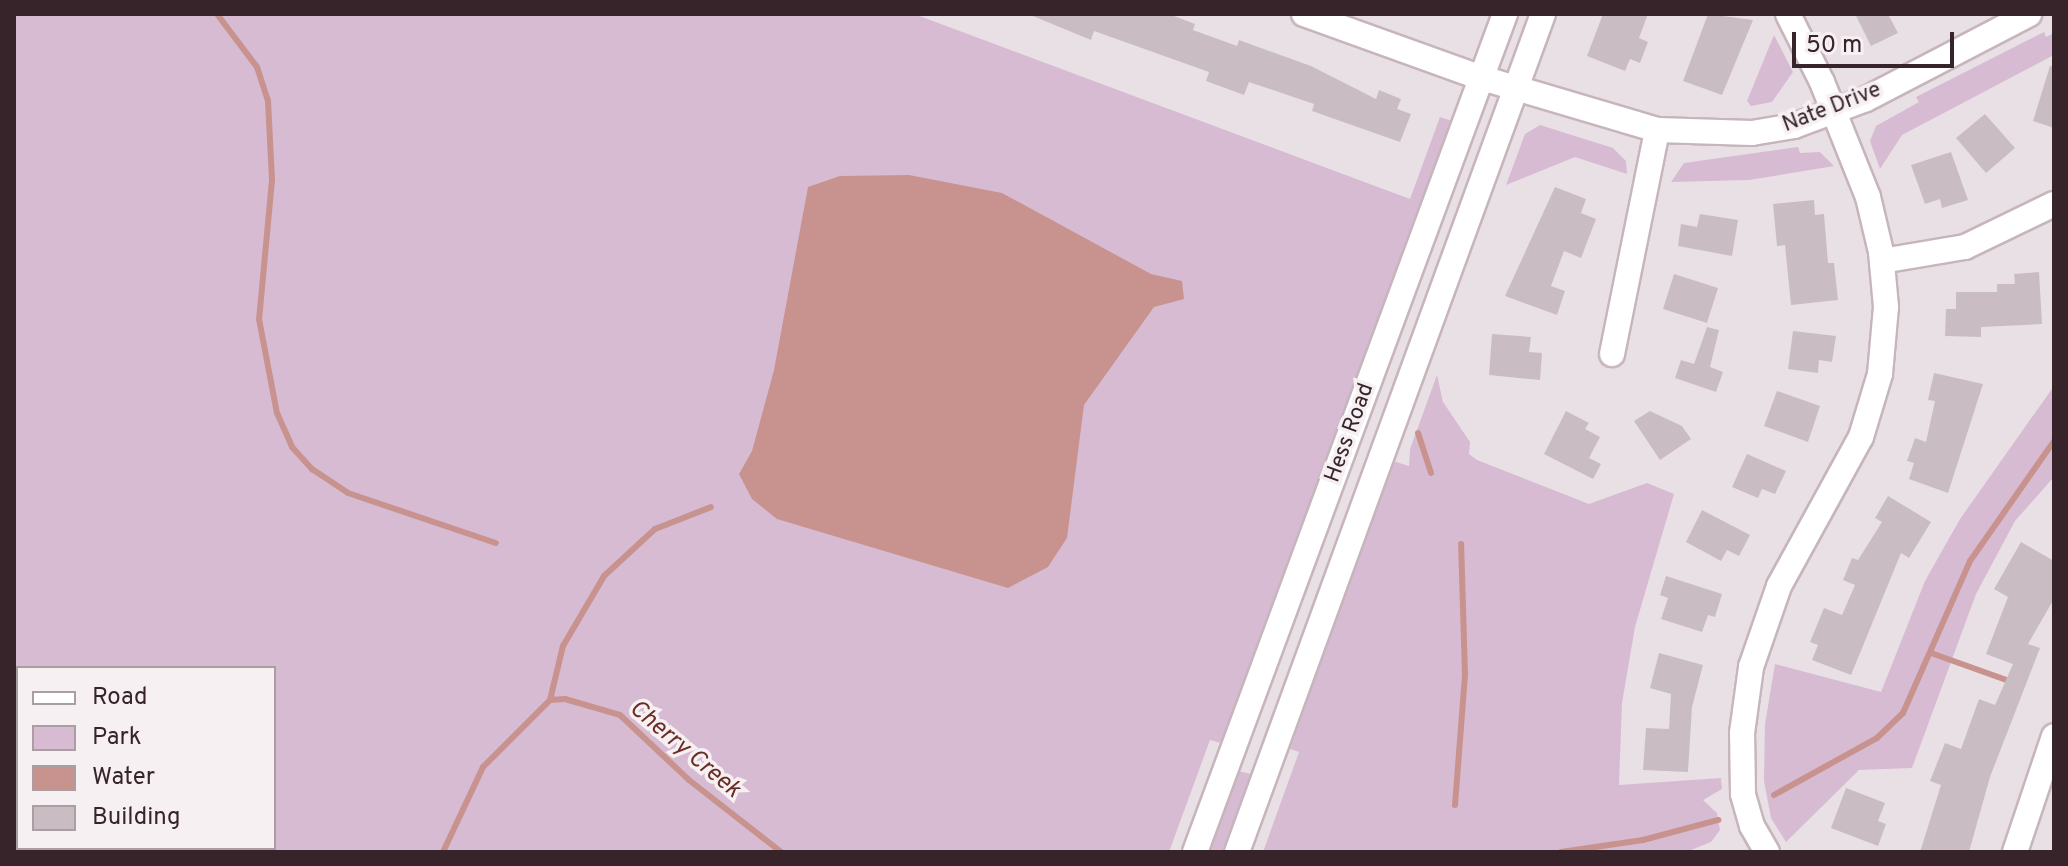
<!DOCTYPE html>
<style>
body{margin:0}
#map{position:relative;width:2068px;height:866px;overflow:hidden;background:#e9e0e5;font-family:Overpass,sans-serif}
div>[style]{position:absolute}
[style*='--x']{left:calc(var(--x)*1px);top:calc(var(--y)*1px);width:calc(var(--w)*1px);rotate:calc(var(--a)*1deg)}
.green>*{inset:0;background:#d7bbd2}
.water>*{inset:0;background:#c8938e}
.stream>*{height:6px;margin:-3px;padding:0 3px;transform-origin:3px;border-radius:3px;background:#c8938e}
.building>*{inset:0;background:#c9bdc3}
.roads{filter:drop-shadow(2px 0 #c7b5bd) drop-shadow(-2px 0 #c7b5bd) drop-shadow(0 2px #c7b5bd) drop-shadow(0 -2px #c7b5bd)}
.street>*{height:24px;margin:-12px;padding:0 12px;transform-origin:12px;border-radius:12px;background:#fff}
.secondary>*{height:24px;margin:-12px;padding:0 12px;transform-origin:12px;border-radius:12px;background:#fff}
span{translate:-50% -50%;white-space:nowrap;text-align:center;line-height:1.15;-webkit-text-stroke:7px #f6f0f3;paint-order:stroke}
.street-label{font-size:22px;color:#37232a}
.water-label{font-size:24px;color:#6b2b25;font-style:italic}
.frame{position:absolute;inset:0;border:16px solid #37232a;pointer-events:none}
.legend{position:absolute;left:16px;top:666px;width:260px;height:184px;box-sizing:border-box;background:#f6f0f3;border:2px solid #aa9ea3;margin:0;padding:10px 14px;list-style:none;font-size:24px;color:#37232a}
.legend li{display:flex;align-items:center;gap:16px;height:40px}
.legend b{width:40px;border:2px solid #aa9ea3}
.scale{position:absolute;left:1792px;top:32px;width:162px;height:36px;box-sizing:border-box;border:4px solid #37232a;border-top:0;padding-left:10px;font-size:24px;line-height:28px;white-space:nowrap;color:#37232a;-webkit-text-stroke:6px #f6f0f3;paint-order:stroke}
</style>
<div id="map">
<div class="green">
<div style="clip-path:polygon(evenodd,14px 14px,914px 14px,1410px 199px,1440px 117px,1452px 121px,1221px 743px,1210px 740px,1169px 852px,14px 852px,14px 14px,18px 668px,274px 668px,274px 848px,18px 848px,18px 668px)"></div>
<div style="clip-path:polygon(2044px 32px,2046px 37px,2054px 33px,2054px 55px,1902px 135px,1880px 169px,1870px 141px,1876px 126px,1919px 102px,1916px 97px)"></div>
<div style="clip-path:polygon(1774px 35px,1793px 72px,1772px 102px,1751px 106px,1747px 101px)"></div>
<div style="clip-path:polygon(1540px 125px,1613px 148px,1626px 161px,1627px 174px,1575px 157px,1506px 185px,1525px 134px)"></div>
<div style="clip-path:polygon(1798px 147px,1800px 153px,1820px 152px,1834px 166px,1749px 180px,1671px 182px,1684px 163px)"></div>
<div style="clip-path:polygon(1437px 375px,1443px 402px,1470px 442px,1469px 454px,1477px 460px,1589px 504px,1647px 483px,1674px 494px,1635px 627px,1622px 703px,1619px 785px,1721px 778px,1722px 789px,1703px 800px,1717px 813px,1720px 830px,1711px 842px,1686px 852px,1263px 852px,1299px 752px,1290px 749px,1393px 461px,1409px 466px,1410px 449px)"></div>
<div style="clip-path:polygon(2054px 386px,2054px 477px,2015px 521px,1976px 594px,1912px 768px,1859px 770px,1786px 842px,1771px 818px,1764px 781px,1765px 724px,1775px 664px,1881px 692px,1925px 581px,1960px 519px)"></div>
<div style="clip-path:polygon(1238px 771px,1251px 774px,1222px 852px,1209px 852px)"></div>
</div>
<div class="water">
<div style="clip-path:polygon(909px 175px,1002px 193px,1151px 274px,1182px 281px,1184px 299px,1154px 307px,1084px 405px,1067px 538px,1048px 567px,1008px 588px,777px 519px,752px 499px,739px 474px,752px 451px,774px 370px,808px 187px,840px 176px)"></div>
</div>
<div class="stream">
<div style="--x:217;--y:14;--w:66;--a:53"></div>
<div style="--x:257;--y:67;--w:36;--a:72"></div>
<div style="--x:268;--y:101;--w:79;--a:87.1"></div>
<div style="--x:272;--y:180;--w:140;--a:95.3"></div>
<div style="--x:259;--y:319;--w:96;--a:79.2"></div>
<div style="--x:277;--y:413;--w:37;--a:66"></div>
<div style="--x:292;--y:447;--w:30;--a:48"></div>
<div style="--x:312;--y:469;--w:43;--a:33.7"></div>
<div style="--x:348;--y:493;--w:156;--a:18.7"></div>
<div style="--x:1418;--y:433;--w:42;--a:72"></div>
<div style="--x:1931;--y:653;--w:86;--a:19.7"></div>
<div style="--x:550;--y:700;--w:56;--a:-76.5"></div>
<div style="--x:563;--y:646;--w:81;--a:-59.6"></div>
<div style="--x:604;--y:576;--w:69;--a:-42.7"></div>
<div style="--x:655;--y:529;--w:60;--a:-21.4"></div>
<div style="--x:1774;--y:795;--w:118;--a:-29"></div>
<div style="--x:1877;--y:738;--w:36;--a:-44"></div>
<div style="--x:1903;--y:713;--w:166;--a:-66.2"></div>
<div style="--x:1970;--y:561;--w:146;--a:-55"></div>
<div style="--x:1455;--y:805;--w:130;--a:-85.6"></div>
<div style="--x:1465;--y:675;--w:131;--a:-91.7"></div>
<div style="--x:443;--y:852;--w:94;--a:-64.8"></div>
<div style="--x:483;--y:767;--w:95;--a:-45"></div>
<div style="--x:550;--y:700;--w:15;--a:-4"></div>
<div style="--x:565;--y:699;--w:57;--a:16.2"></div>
<div style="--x:620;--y:715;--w:95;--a:43.3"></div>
<div style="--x:689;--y:780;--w:117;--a:38"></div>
<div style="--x:1561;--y:852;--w:83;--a:-8.3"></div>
<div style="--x:1643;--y:840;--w:78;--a:-14.9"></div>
</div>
<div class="building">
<div style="clip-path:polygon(1028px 14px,1169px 14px,1195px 24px,1193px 30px,1237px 46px,1239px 40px,1311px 66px,1376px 99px,1379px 90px,1401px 99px,1397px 109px,1411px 114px,1400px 142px,1312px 111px,1314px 104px,1249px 82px,1244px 95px,1206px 81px,1209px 72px,1094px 31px,1091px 40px)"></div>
<div style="clip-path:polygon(1603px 14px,1648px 14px,1639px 38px,1648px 42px,1640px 63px,1630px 59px,1625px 71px,1587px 56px)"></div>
<div style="clip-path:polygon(1708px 14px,1753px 20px,1722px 95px,1683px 81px)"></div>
<div style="clip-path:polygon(1855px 14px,1888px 14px,1898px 33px,1871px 46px)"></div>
<div style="clip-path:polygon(2050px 66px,2054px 67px,2054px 128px,2033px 121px)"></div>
<div style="clip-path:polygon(1985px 114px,2015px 148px,1986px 173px,1956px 138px)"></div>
<div style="clip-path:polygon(1951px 152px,1968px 200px,1942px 208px,1940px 199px,1925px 204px,1911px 165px)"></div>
<div style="clip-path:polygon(1555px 187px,1586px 199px,1581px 213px,1596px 219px,1581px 258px,1564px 251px,1551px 286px,1565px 291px,1557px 315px,1505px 296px)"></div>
<div style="clip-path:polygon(1814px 200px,1815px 215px,1824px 214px,1828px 263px,1834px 263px,1838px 300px,1791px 305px,1785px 245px,1777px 246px,1773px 204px)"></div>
<div style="clip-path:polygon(1700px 214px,1738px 220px,1732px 256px,1678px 246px,1681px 224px,1697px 227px)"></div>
<div style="clip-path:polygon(2039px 272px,2042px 324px,1981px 327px,1981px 337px,1945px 336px,1946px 309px,1956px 309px,1956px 292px,1997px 292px,1997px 284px,2015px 284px,2014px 274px)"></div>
<div style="clip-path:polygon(1674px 274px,1718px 288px,1707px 323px,1663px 309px)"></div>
<div style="clip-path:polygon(1707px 327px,1719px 330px,1710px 367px,1723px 372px,1716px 392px,1675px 378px,1681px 360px,1694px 364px)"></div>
<div style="clip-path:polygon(1793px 331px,1836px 336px,1832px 362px,1819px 360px,1818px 373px,1788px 369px)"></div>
<div style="clip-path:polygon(1492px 334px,1531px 337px,1529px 352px,1542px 353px,1540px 380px,1489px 375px)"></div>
<div style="clip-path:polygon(1934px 373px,1983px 384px,1948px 493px,1909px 479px,1914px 463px,1907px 461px,1915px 438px,1926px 442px,1935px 401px,1928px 400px)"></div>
<div style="clip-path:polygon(1777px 391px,1820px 406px,1808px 442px,1764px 426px)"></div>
<div style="clip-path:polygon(1566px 411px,1589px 423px,1585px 429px,1600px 437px,1589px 458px,1601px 464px,1593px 479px,1544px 454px)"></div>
<div style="clip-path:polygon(1650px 411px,1682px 426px,1691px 439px,1660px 460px,1634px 421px)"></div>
<div style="clip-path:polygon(1747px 454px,1786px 471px,1775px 494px,1762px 489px,1758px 498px,1732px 487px)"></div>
<div style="clip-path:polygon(1888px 496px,1931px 522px,1909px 558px,1901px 553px,1851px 675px,1812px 660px,1818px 645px,1810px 642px,1824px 608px,1842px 615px,1855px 585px,1843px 580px,1852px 558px,1858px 560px,1882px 522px,1875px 518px)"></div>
<div style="clip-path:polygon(1702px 510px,1750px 535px,1739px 556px,1727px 550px,1721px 561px,1686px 542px)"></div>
<div style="clip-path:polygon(2021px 542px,2054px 561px,2054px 599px,2028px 644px,2040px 648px,1990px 777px,1969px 852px,1920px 852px,1941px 785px,1930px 781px,1945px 743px,1961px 749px,1979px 699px,1995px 705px,2013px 664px,1986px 654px,2008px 597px,1994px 589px)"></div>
<div style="clip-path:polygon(1666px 576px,1722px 594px,1715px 617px,1708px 615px,1702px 632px,1661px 619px,1668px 598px,1660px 595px)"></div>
<div style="clip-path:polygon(1659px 653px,1703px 665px,1692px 707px,1688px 772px,1643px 770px,1646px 728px,1669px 729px,1671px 694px,1650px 688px)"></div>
<div style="clip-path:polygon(1846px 788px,1885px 803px,1878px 821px,1886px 824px,1878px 846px,1831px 828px)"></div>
</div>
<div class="roads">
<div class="street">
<div style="--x:1304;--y:14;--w:189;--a:19.8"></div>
<div style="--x:1882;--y:261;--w:84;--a:-9.6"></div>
<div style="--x:1965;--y:247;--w:99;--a:-25.8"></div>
<div style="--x:1612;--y:354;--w:228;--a:-78.6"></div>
<div style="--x:1767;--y:852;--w:30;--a:-120"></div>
<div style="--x:1752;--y:826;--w:33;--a:-106"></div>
<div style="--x:1743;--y:794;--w:61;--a:-90.9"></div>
<div style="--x:1742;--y:733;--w:67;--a:-82.2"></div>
<div style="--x:1751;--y:667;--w:86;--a:-70.9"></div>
<div style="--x:1779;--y:586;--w:170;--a:-61.2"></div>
<div style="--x:1861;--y:437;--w:66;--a:-73.2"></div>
<div style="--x:1880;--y:374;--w:67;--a:-84.9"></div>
<div style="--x:1886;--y:307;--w:55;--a:-95.2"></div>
<div style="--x:1881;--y:252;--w:57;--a:-103.3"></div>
<div style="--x:1868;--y:197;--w:124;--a:-111.8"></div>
<div style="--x:1822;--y:82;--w:76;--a:-116.6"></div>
<div style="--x:2015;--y:852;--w:122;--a:-71.4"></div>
</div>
<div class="secondary">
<div style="--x:1482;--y:78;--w:183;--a:16.5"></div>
<div style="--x:1657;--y:130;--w:95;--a:1.8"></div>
<div style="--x:1752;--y:133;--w:43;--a:-9.5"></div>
<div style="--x:1794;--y:126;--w:77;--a:-20.6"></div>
<div style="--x:1866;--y:99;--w:184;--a:-27.5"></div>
<div style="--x:1195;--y:852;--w:894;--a:-69.7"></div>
<div style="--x:1237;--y:852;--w:892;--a:-69.94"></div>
</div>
</div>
<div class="street-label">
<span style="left:1832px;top:108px;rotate:-21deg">Nate Drive</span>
<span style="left:1350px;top:433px;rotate:-70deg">Hess Road</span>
</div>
<div class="water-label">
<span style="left:684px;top:750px;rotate:40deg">Cherry Creek</span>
</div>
<div class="frame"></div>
<ul class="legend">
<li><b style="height:10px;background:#fff"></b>Road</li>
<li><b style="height:22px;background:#d7bbd2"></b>Park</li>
<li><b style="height:22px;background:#c8938e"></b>Water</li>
<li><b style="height:22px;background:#c9bdc3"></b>Building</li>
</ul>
<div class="scale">50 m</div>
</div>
